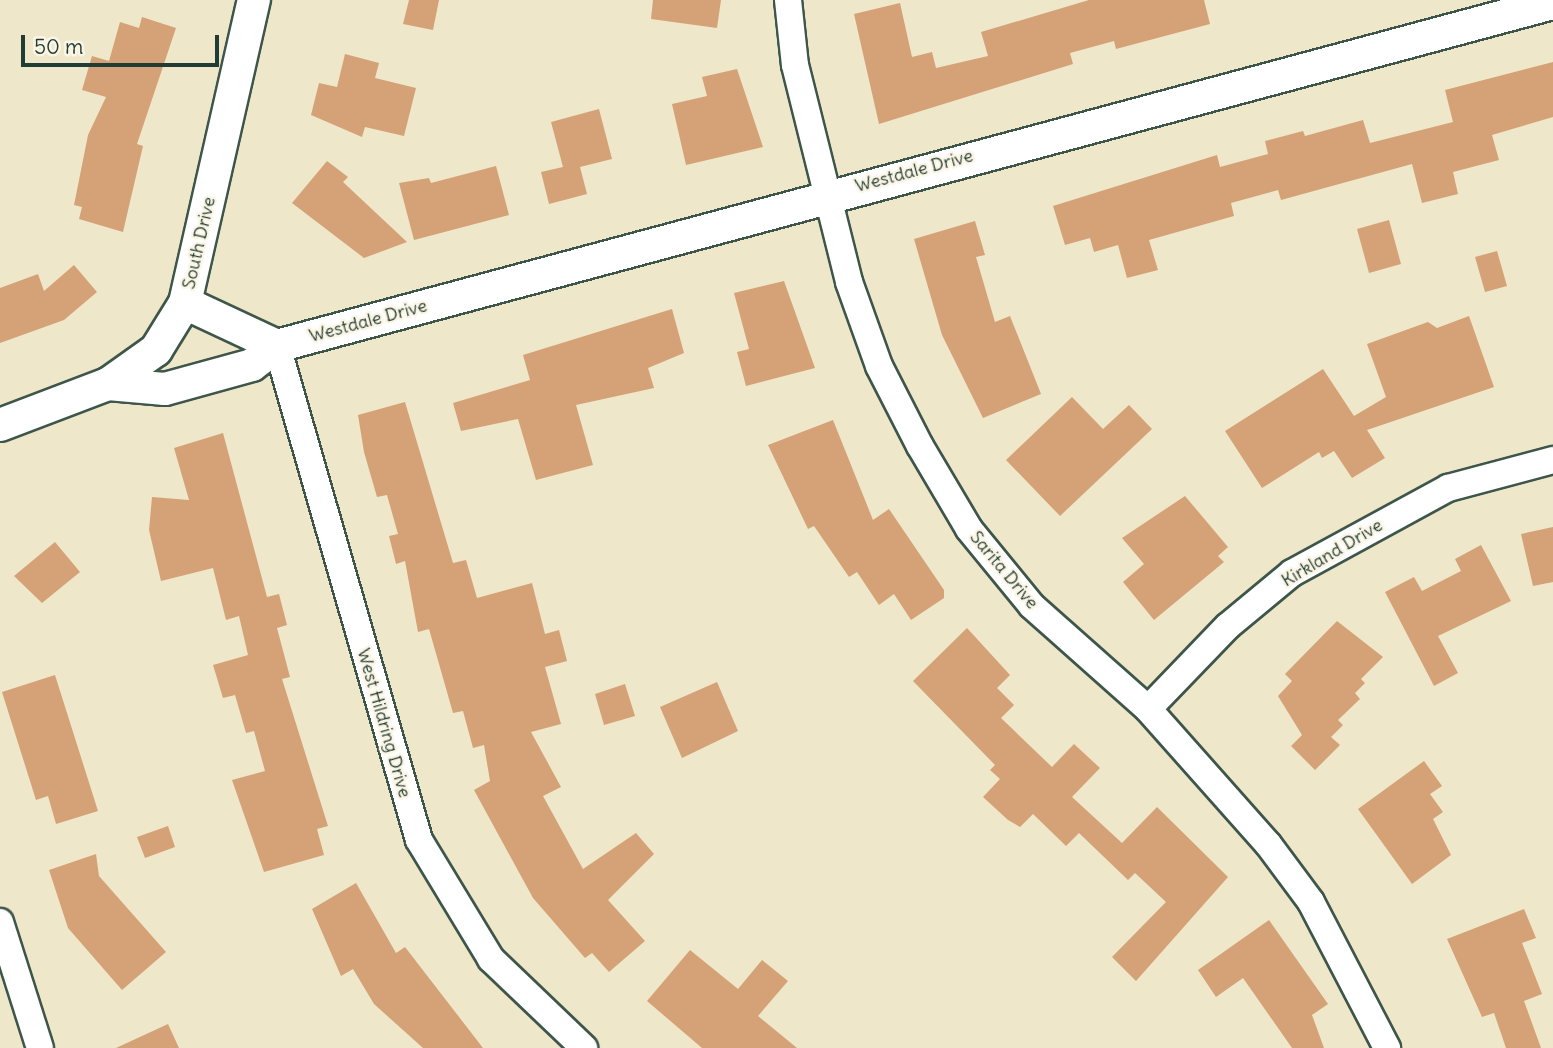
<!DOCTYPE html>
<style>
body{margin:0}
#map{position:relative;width:1553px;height:1048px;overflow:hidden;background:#eee7ca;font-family:Delius,sans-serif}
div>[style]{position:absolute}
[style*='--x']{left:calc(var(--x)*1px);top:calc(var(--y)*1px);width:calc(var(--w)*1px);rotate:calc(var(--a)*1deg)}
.building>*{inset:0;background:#d4a276}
.roads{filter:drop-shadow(2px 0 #3e564a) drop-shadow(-2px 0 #3e564a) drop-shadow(0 2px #3e564a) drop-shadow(0 -2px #3e564a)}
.minor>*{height:26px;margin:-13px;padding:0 13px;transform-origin:13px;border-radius:13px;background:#fff}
.tertiary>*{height:32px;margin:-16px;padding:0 16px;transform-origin:16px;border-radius:16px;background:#fff}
span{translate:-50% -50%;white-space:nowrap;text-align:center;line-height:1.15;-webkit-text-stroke:5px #fcf5e5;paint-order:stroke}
.street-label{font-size:18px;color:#1f3d34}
.scale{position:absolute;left:21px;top:35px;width:198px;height:32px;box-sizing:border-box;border:4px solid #1f3d34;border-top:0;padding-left:9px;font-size:21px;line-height:24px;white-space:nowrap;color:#1f3d34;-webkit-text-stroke:5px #fcf5e5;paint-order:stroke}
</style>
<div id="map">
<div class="building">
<div style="clip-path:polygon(409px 0,439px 0,433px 30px,403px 24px)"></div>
<div style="clip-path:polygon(653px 0,721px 0,717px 28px,651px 19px)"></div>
<div style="clip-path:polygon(1089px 0,1204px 0,1210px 24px,1116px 49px,1114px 41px,1070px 53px,1073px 64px,879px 124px,854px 14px,900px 3px,912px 57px,932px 52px,936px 68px,988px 56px,981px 32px)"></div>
<div style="clip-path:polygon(142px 17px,176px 28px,137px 144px,143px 146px,123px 232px,79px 219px,82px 207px,74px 205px,88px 135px,106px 97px,82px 90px,92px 56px,109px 61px,120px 22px,139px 28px)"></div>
<div style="clip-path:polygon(345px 54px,379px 63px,375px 78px,416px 88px,404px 136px,365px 127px,362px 137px,311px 115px,319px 83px,337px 87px)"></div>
<div style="clip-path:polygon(1553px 62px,1553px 117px,1492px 135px,1499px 160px,1453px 172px,1458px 194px,1422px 203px,1412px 164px,1281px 200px,1278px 190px,1231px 203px,1234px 216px,1149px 240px,1158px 270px,1127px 278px,1118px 245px,1094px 252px,1090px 238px,1065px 245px,1053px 206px,1217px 155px,1220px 167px,1268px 154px,1265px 141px,1303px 131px,1305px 136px,1363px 120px,1370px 143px,1453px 122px,1445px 90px)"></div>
<div style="clip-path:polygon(737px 69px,763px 147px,686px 165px,672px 104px,707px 96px,702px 77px)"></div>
<div style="clip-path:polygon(599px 109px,612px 159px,580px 167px,587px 194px,549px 204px,541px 172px,563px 167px,551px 122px)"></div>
<div style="clip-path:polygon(327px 161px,348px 177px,343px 182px,407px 242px,364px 258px,292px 203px)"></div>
<div style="clip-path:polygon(496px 166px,509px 215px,414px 240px,399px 183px,429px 178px,431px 183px)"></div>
<div style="clip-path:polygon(1389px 220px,1401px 264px,1369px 273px,1357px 229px)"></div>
<div style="clip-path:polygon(975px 221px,985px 255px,976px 257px,995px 322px,1010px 316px,1041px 394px,983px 418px,942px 335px,914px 239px)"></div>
<div style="clip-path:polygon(1497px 251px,1507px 286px,1485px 292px,1475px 257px)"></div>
<div style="clip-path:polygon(74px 265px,97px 292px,64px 320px,0 343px,0 288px,38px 274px,44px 291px)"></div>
<div style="clip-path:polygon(784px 281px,815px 368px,746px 386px,737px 352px,749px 349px,734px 293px)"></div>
<div style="clip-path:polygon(672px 309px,684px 353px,648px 368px,654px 388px,576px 405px,593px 465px,536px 480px,518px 419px,461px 431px,453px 403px,530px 380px,523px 355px)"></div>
<div style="clip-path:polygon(1469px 316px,1494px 387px,1367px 430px,1385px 458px,1352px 478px,1334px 451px,1322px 458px,1319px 452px,1262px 488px,1225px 431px,1323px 369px,1354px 416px,1386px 397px,1367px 344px,1428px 322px,1437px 328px)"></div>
<div style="clip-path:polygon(1072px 397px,1103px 429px,1129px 405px,1152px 429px,1060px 516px,1006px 460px)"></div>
<div style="clip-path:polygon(405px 402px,453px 563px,466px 560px,477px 598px,532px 583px,545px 634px,559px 630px,567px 661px,545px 667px,561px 724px,531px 732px,561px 787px,543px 796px,583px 869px,636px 833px,654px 854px,608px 900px,645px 941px,609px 972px,592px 953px,585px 958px,533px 898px,474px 790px,490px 781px,484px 745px,473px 748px,463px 711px,453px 713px,429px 629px,418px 632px,405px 561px,396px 564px,389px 536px,398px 534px,387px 495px,377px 497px,364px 452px,358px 415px)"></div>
<div style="clip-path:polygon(833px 420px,873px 520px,889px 509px,944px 590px,944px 598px,911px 620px,894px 594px,879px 605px,857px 572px,849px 577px,814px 526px,808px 529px,768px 445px)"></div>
<div style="clip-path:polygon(223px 433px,267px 597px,279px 594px,287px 625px,277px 628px,290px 677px,282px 679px,328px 826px,317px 829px,324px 855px,264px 872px,232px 780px,265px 771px,254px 731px,246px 733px,235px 695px,223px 698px,213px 665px,248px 655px,239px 616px,226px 620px,213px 568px,161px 581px,149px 530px,152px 497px,189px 500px,174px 448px)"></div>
<div style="clip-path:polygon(1185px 496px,1228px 547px,1218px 556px,1224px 562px,1154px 620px,1123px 582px,1144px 564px,1122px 538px)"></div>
<div style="clip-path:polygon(1553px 527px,1553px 582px,1533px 586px,1521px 534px)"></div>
<div style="clip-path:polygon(55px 542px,80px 572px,42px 603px,14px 576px)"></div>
<div style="clip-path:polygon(1481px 545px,1511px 601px,1438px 636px,1458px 673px,1434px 686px,1385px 592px,1414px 577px,1422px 591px,1461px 571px,1455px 559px)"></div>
<div style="clip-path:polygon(1337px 621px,1383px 657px,1361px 679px,1365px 683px,1355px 693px,1360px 699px,1338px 720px,1343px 725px,1331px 737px,1340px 745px,1315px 770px,1291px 746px,1302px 735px,1278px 696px,1292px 681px,1285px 674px)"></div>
<div style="clip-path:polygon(967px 628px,1010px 675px,997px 688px,1014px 705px,1001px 718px,1052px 767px,1074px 744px,1100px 768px,1072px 797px,1122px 843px,1157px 807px,1228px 877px,1136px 981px,1112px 957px,1166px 902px,1135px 873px,1128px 880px,1079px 833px,1066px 846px,1033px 814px,1020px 827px,1008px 820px,983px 797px,1000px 779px,990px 770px,995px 765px,913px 681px)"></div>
<div style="clip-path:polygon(55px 675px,98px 811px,56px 824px,48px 796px,36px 800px,2px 692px)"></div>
<div style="clip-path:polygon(717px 682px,738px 731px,682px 758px,660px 707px)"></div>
<div style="clip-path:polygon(625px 684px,635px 716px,604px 725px,595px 694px)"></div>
<div style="clip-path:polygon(1424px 761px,1442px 786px,1430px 794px,1443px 812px,1433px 819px,1451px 855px,1412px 884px,1358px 809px)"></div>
<div style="clip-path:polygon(168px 826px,175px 847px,145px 858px,137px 837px)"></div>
<div style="clip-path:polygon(96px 854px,99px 876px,166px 952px,122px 990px,68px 928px,49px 870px)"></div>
<div style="clip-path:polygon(356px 883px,396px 953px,405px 947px,483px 1048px,423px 1048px,374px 1004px,353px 969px,341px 976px,312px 909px)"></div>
<div style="clip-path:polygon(1524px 909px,1536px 938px,1522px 943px,1542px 994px,1524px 1001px,1541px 1048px,1506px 1048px,1494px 1013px,1482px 1017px,1447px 939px)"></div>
<div style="clip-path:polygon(1269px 920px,1328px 1004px,1312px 1015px,1324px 1048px,1292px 1048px,1243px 978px,1216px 997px,1198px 970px)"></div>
<div style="clip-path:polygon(690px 950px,738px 989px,762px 960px,788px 981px,758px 1016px,797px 1048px,702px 1048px,647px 1001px)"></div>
<div style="clip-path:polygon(168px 1024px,179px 1048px,116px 1048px)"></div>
</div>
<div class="roads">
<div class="minor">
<div style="--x:788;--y:0;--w:65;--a:83.9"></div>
<div style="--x:795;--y:65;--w:224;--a:76"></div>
<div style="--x:849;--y:282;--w:89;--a:70.3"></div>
<div style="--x:879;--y:366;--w:90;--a:62.9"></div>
<div style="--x:920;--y:446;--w:96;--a:59.4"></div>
<div style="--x:969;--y:529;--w:99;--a:50.7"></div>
<div style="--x:1032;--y:606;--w:155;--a:41.6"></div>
<div style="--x:1148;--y:709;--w:181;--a:48.4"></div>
<div style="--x:1268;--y:844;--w:72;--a:53.4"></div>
<div style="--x:1311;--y:902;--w:165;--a:62.5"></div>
<div style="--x:277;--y:346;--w:514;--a:73.96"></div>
<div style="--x:419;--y:840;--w:139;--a:58.8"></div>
<div style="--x:491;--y:959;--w:129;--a:43.7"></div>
<div style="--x:1148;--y:709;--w:115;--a:-46.1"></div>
<div style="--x:1228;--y:626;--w:83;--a:-39.6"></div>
<div style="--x:1292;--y:573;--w:178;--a:-28.6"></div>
<div style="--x:1448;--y:488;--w:109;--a:-14.9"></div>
<div style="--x:0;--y:922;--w:132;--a:72.4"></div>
</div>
<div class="tertiary">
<div style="--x:185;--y:303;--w:102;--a:25.1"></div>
<div style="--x:277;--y:346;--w:1321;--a:-15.05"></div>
<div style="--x:108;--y:384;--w:57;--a:5"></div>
<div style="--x:165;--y:389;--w:90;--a:-15.4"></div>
<div style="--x:252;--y:365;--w:31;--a:-37"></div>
<div style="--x:0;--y:425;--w:116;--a:-20.8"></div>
<div style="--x:108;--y:384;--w:59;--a:-35.3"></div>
<div style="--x:156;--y:350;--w:55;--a:-58.3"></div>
<div style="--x:185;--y:303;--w:311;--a:-77.2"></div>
</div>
</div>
<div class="street-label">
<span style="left:914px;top:171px;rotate:-15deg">Westdale Drive</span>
<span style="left:199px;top:243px;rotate:-77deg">South Drive</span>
<span style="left:368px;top:321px;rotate:-15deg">Westdale Drive</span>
<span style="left:1332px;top:553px;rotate:-31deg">Kirkland Drive</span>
<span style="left:1004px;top:570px;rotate:50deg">Sarita Drive</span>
<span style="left:384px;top:723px;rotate:74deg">West Hildring Drive</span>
</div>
<div class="scale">50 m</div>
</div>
